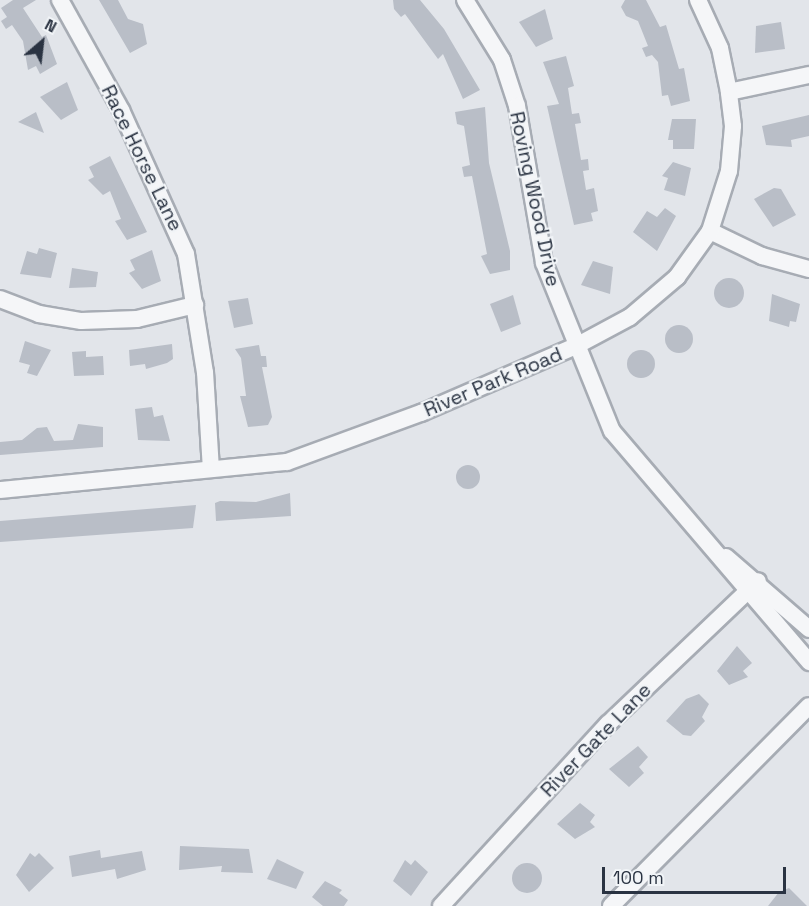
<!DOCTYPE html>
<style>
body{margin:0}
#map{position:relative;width:809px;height:906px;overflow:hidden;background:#e2e5ea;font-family:"Space Grotesk",sans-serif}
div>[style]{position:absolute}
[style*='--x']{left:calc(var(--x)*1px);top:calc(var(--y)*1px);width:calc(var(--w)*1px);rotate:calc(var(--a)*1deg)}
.building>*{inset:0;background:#b9bec7}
.round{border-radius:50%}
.roads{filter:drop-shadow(2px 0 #a7acb4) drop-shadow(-2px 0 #a7acb4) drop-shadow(0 2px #a7acb4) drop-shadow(0 -2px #a7acb4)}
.minor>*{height:16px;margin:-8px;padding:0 8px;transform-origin:8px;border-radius:8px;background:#f5f6f8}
span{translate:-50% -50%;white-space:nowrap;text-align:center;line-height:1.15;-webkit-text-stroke:4.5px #f1f4f7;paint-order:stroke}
.street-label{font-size:20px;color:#2a3342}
.north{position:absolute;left:12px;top:12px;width:60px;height:60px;-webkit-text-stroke:4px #f1f4f7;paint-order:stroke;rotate:28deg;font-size:16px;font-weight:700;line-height:24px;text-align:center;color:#2a3342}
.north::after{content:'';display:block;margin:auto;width:21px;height:27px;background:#2a3342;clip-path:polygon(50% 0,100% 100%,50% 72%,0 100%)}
.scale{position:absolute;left:602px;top:867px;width:184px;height:27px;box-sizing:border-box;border:3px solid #2a3342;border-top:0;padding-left:8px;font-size:18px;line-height:21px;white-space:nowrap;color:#2a3342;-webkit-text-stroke:4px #f1f4f7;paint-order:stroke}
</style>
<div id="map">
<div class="building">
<div style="clip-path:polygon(13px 0,36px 0,23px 8px,42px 37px,46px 35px,57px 64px,40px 74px,36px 66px,28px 70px,23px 41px,12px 25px,6px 29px,1px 21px,7px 17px,1px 8px)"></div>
<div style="clip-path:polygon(99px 0,118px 0,128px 19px,143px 24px,147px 44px,130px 53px)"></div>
<div style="clip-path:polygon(393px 0,420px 0,444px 29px,480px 90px,463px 99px,443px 54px,438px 59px,405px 14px,401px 17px,394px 9px)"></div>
<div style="clip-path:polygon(625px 0,646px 0,660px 27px,666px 25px,679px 69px,684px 68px,690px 101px,671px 106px,668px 95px,662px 96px,658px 62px,652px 55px,646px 57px,642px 48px,648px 46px,638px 21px,626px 16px,621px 7px)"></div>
<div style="clip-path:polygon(545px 9px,553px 39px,536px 47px,519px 22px)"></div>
<div style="clip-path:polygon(781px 22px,785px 49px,755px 53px,756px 26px)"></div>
<div style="clip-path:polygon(566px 56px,574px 86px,568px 88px,572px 114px,579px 113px,581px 123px,575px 124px,581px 160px,588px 159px,589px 170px,583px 171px,586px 190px,594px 188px,598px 211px,591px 213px,593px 221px,574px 225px,547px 106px,559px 104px,543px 62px)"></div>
<div style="clip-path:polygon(67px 82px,78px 110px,61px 120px,40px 97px)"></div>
<div style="clip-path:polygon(485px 107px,489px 163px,510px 251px,510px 270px,490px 274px,481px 256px,487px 254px,472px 176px,464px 177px,462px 167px,470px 165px,464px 126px,457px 124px,455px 112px)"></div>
<div style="clip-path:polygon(36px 112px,44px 133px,18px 122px)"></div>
<div style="clip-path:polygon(809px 115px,809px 136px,791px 140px,792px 147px,766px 145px,762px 126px)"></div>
<div style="clip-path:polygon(672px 119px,696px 119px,694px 149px,673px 149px,673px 140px,668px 140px)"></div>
<div style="clip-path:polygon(110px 156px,147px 232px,127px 240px,115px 221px,121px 219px,110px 191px,103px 195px,88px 180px,94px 177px,89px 167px)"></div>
<div style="clip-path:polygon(673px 162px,691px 168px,685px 196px,664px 190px,668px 178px,662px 176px)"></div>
<div style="clip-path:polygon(774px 188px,781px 189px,796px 215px,773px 227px,754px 199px)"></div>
<div style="clip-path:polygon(665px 208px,676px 216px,657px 251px,633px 232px,647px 211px,657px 217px)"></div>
<div style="clip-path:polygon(39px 248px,57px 253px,51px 278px,20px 274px,27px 251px,37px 254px)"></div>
<div style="clip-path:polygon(152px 250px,161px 281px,142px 289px,129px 273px,135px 270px,130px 260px)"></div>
<div style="clip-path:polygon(593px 261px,613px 267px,610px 294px,581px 285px)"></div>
<div style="clip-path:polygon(72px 268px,98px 272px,96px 287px,69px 288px)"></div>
<div class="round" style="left:714px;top:278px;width:30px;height:30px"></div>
<div style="clip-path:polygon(772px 294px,800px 304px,796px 322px,790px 321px,789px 327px,769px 321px)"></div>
<div style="clip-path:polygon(513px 295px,521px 324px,501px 332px,490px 304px)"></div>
<div style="clip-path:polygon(248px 298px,253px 324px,234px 328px,228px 301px)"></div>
<div class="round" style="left:665px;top:325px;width:28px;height:28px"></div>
<div style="clip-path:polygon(25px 341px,51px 350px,37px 376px,27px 373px,30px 365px,19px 362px)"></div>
<div style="clip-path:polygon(172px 344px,173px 359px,167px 363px,146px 369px,145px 364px,130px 366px,129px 350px)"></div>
<div style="clip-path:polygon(259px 345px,261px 356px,266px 356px,267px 367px,262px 367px,272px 417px,268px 425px,248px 427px,240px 396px,246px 396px,241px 358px,235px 349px)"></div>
<div class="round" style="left:627px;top:350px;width:28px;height:28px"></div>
<div style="clip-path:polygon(86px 351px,86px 357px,103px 356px,104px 375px,74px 376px,72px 352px)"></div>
<div style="clip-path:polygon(152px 407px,154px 417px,163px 415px,170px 441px,138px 440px,135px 409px)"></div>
<div style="clip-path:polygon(78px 424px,103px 427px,103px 447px,0 455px,0 442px,22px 440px,37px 428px,47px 427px,54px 441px,73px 440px)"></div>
<div class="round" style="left:456px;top:465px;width:24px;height:24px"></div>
<div style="clip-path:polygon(290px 493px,291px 516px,216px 521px,215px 503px,220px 501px,256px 502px)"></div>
<div style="clip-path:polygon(196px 505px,193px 528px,0 542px,0 521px)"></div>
<div style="clip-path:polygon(737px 646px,752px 663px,743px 671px,748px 677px,729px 685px,717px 671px)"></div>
<div style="clip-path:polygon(699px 694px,709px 704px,702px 717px,705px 721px,691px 736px,683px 735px,666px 721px,686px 699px)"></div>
<div style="clip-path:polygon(638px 746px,648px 757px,639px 767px,644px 773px,629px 787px,609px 769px)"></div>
<div style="clip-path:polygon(580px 803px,595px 815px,590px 822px,595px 827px,575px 839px,557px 824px)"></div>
<div style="clip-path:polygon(180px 846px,249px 849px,253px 873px,221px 872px,222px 866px,179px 870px)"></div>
<div style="clip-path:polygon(100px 850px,101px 858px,142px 851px,146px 870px,117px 879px,115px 869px,72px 877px,69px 856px)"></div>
<div style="clip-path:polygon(30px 853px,35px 857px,39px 853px,54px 868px,29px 892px,16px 875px)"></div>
<div style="clip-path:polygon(277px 859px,304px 872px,296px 889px,267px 879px)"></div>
<div style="clip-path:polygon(405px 860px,411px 865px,415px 860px,428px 872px,411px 896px,393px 881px)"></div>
<div class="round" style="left:512px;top:863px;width:30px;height:30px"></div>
<div style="clip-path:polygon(325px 881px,342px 890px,339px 893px,348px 900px,344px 906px,323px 906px,312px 897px)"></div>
<div style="clip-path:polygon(789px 888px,807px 906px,768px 906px,779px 892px)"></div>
</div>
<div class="roads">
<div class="minor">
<div style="--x:60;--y:0;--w:126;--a:61"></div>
<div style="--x:121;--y:110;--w:158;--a:65.7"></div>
<div style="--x:186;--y:254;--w:120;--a:80.9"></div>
<div style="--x:205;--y:372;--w:97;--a:86.5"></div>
<div style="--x:465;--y:0;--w:70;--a:58.3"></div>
<div style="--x:502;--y:60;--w:48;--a:71.9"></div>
<div style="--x:517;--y:106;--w:159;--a:80.2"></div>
<div style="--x:544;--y:263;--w:181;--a:68"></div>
<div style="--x:612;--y:431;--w:304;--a:49.5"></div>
<div style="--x:729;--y:92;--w:82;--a:-12"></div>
<div style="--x:710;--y:231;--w:58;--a:25.7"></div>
<div style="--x:762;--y:256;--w:49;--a:15.5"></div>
<div style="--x:0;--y:299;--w:42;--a:21"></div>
<div style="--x:39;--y:314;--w:43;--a:9.5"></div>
<div style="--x:81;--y:321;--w:56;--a:-2"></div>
<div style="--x:137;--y:319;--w:60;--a:-13.6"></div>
<div style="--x:0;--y:490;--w:288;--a:-5.6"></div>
<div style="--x:287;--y:462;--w:143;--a:-20.1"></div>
<div style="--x:421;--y:413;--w:169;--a:-23.4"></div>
<div style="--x:576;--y:346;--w:61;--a:-28.2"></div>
<div style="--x:630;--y:317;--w:62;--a:-40.4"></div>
<div style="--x:677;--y:277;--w:57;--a:-54.3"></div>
<div style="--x:710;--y:231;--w:63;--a:-72.4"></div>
<div style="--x:729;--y:171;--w:45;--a:-84.9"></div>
<div style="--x:733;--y:126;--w:34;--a:-97"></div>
<div style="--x:729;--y:92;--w:45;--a:-101.6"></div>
<div style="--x:720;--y:48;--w:53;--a:-114.6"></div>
<div style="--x:726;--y:557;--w:110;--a:40.9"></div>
<div style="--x:441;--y:906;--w:247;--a:-47.5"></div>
<div style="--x:608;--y:724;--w:207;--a:-43.6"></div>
<div style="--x:611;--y:906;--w:281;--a:-45.3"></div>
</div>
</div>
<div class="street-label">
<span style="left:142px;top:158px;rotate:64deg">Race Horse Lane</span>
<span style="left:535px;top:199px;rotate:78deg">Roving Wood Drive</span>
<span style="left:493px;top:382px;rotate:-23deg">River Park Road</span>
<span style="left:596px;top:740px;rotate:-46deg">River Gate Lane</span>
</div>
<div class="north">N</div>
<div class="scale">100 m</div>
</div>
